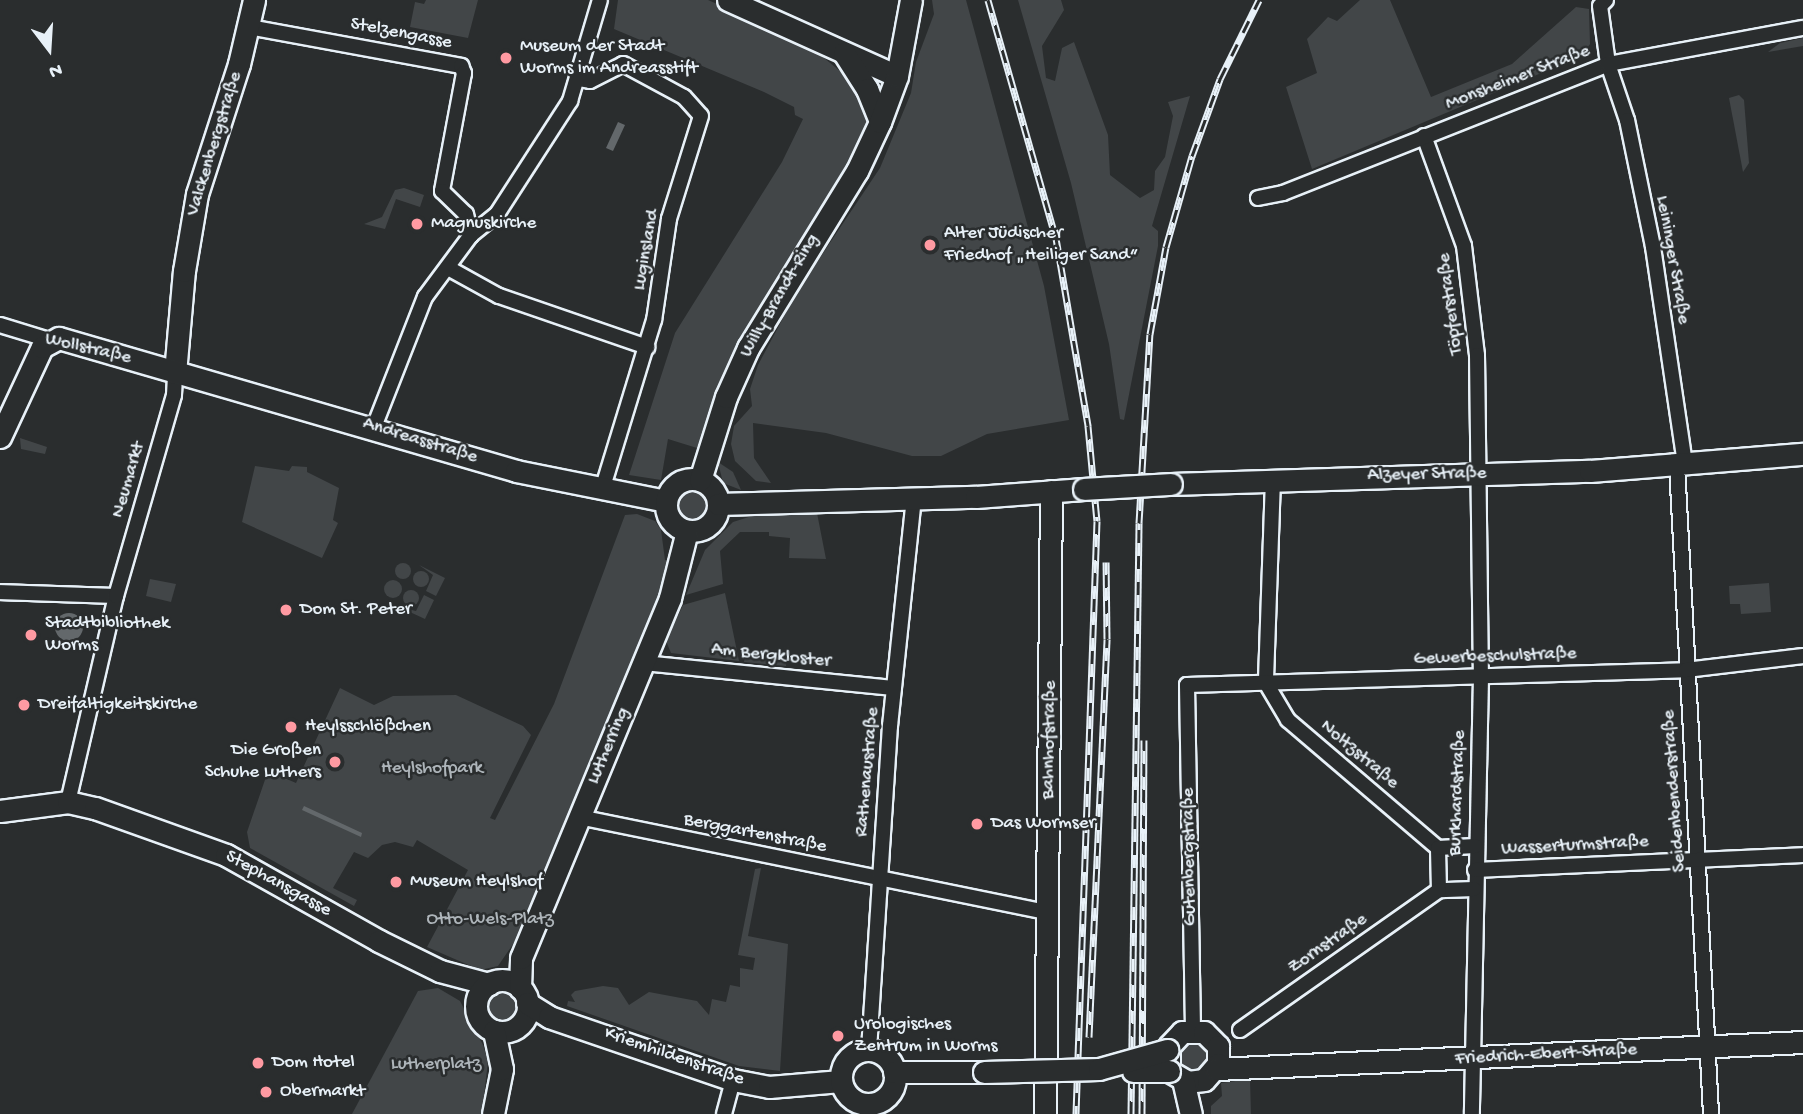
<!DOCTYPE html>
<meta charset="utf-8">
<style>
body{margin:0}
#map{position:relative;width:1803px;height:1114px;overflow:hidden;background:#2a2d2e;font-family:"Gochi Hand",sans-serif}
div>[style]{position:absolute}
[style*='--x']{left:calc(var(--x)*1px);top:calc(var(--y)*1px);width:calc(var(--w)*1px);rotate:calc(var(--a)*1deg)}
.green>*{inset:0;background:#424648}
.round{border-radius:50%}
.water>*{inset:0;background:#63686b}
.roads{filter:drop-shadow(2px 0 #e8f1f8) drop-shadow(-2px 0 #e8f1f8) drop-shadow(0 2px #e8f1f8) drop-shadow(0 -2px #e8f1f8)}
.street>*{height:14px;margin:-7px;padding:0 7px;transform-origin:7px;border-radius:7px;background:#2a2d2e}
.secondary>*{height:21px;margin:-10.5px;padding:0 10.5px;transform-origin:10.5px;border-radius:10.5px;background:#2a2d2e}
.secondary>.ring{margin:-10.5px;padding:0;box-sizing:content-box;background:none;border:21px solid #2a2d2e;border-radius:50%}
.rail>*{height:7px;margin-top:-3.5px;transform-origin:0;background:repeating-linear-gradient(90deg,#2a2d2e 0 13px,#e8f1f8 0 26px);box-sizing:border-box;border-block:2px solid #e8f1f8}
.bridges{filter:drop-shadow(2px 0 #e8f1f8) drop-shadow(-2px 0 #e8f1f8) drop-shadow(0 2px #e8f1f8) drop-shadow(0 -2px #e8f1f8)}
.secondary-bridge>*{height:21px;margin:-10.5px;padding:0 10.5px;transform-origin:10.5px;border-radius:10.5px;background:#2a2d2e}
.dots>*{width:19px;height:19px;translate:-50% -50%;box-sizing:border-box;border:4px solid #2a2d2e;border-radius:50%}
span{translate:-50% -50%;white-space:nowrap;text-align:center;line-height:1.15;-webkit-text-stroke:5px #2a2d2e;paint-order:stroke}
.street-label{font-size:19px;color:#e8f1f8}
.poi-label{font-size:19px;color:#e8f1f8}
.left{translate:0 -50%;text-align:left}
.right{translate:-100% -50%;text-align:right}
.park-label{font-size:19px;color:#aeb5ba}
.north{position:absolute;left:14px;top:14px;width:70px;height:70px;-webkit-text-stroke:5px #2a2d2e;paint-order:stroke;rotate:163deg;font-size:19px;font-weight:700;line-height:28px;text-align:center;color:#e8f1f8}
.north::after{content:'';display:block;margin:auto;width:24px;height:32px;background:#e8f1f8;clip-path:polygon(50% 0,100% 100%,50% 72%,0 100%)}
</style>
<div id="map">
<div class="green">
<div style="clip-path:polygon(426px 0,478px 0,468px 38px,410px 27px,415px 2px,424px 4px)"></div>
<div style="clip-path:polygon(618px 0,708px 0,806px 43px,852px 81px,866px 109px,866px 125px,856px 148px,739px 343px,697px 448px,668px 439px,661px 480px,629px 475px,675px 333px,782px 162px,803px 119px,795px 115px,794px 107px,764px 92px,614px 29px)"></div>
<div style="clip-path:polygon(932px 0,966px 0,1044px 286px,1069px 420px,987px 434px,941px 456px,912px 456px,826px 433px,753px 423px,754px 458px,771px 483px,756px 481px,735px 461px,731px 444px,734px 426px,752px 406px,750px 389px,758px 365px,797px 292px,880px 168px,911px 93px,916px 62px,934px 14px)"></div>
<div style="clip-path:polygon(1018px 0,1061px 0,1064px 10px,1042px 46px,1046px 78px,1055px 81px,1062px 48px,1074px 42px,1108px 135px,1110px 175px,1140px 198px,1154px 190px,1155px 171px,1165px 157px,1173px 116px,1168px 102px,1190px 96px,1152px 226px,1158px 231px,1158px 246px,1124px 420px,1120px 419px,1109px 344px,1071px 183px)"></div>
<div style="clip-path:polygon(1360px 0,1390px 0,1431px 97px,1512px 64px,1576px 7px,1589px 9px,1590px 44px,1582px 56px,1312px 169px,1286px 87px,1317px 73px,1307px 39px,1328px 17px,1337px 21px)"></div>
<div style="clip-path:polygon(1803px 38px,1803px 46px,1768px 52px,1780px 43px)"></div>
<div style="clip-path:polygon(1739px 95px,1744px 100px,1749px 163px,1743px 172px,1729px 98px)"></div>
<div style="clip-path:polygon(404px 188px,424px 195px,420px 207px,396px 199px,385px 229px,364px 224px,382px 217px,395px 190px)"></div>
<div style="clip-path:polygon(20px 438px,47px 447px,45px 454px,21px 449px)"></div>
<div style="clip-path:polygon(718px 462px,733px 472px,741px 490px,723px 483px)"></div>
<div style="clip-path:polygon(255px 466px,289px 471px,292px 466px,307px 467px,307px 472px,339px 488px,333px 520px,338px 523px,322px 558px,242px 522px)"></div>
<div class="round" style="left:677px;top:490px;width:30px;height:30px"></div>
<div style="clip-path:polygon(817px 513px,826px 559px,789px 558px,790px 538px,769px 536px,769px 532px,740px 532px,720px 551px,723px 584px,686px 595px,705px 550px,733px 522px,752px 516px)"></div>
<div style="clip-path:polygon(637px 514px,655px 521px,661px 530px,665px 560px,670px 561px,666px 586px,522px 931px,498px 966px,480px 970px,427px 947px,468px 870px,417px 840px,413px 847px,395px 842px,382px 845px,368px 858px,354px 852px,333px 888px,357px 900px,354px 906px,250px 848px,247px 832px,268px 771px,296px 783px,340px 688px,374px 705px,393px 696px,456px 695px,523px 726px,531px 735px,490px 818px,495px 820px,554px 704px,625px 515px)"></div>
<div class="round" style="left:395px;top:563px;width:16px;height:16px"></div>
<div style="clip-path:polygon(419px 565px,445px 578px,436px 596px,426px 591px,433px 575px)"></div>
<div class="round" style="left:413px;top:571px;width:16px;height:16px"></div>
<div style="clip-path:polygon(150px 579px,176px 584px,171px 602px,146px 596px)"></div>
<div class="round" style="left:384px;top:580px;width:18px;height:18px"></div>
<div style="clip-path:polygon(1769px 583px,1771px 612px,1741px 614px,1740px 604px,1730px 604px,1729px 586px)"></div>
<div class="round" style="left:403px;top:590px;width:16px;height:16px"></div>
<div style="clip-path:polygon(725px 593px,739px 661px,671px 653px,666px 641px,683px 605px)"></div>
<div style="clip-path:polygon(424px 595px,434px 600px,425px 619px,399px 607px,416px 611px)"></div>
<div style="clip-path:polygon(760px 654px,787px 657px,786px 666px,744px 662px,745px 655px)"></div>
<div style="clip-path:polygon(761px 868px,748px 936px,788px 944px,780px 1071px,739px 1066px,567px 1006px,568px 1001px,575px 1002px,571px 995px,575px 991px,603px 986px,618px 988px,629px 1005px,649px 992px,697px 1001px,709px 1015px,712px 999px,726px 1002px,730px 985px,740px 987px,740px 968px,753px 970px,755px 958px,738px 955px,755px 869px)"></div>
<div style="clip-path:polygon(438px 988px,460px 1001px,483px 1045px,488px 1061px,482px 1114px,352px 1114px,418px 991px)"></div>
<div class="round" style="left:485px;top:989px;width:34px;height:34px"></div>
<div class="round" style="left:1177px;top:1040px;width:32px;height:32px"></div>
<div style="clip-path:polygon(1250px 1079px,1251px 1114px,1211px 1114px,1211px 1106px,1222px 1096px,1221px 1083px)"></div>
</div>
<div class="water">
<div style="clip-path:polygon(618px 122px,625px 125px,613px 151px,606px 148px)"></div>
<div class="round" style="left:55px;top:613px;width:28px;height:28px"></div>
<div style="clip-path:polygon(304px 806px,362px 833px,361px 837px,302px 810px)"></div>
</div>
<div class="roads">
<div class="street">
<div style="--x:1606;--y:0;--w:8;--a:135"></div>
<div style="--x:1600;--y:6;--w:59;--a:82.1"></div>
<div style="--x:1608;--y:64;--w:59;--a:71.3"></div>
<div style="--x:1627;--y:120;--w:130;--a:78.4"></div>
<div style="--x:1653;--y:247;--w:220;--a:81.6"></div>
<div style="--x:249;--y:27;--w:216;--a:10.4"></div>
<div style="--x:461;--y:66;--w:8;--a:67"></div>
<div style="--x:464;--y:73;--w:120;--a:100.6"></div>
<div style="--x:442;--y:191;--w:33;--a:44"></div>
<div style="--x:466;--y:214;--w:22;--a:77"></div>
<div style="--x:579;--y:79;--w:11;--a:10"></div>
<div style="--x:590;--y:81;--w:37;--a:-27"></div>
<div style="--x:623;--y:64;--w:69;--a:28.4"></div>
<div style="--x:684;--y:97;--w:25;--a:48"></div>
<div style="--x:701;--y:116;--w:108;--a:107.3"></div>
<div style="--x:669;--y:219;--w:102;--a:98.4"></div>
<div style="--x:654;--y:320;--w:178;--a:107"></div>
<div style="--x:1424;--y:136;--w:117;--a:70"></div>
<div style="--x:1464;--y:246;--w:110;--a:83.2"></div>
<div style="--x:1477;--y:355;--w:322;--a:89.3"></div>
<div style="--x:1481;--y:677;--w:437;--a:91.2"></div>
<div style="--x:1258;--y:198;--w:25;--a:-11"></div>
<div style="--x:1283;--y:193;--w:350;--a:-21.6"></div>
<div style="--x:1608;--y:64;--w:198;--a:-10.5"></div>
<div style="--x:450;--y:269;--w:56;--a:28.9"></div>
<div style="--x:499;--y:296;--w:157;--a:19"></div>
<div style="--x:0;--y:325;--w:51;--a:17"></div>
<div style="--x:374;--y:427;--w:140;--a:-68.6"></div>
<div style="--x:425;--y:297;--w:77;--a:-53.4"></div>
<div style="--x:471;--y:235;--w:33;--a:-39"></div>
<div style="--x:497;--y:214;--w:135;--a:-57.1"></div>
<div style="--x:570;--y:101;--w:105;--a:-73.5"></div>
<div style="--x:1677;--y:465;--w:650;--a:87"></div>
<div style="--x:1273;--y:479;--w:204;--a:92"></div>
<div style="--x:1266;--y:683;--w:43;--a:59.3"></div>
<div style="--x:1288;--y:720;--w:197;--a:40.5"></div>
<div style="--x:0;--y:592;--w:116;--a:2"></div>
<div style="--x:643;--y:663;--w:252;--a:5.7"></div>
<div style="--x:68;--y:802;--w:212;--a:-76.9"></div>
<div style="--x:116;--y:596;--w:209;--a:-73.9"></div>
<div style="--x:174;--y:395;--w:22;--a:-87"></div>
<div style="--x:579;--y:817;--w:479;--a:11.5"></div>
<div style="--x:1475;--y:870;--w:328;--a:-2.6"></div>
<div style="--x:1474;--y:889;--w:35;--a:178"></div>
<div style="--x:1439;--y:890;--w:42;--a:-91.4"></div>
<div style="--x:1438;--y:848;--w:37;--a:-3"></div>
<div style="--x:1193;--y:1029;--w:344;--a:-91"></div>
<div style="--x:1187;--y:685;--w:499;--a:-1.7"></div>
<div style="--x:1686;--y:670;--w:118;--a:-6.8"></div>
<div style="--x:1240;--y:1030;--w:243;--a:-35.1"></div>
<div style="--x:869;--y:1050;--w:325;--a:-86.3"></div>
<div style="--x:890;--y:726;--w:230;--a:-84"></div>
<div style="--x:724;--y:1114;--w:35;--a:-75"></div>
</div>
<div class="secondary">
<div style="--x:728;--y:0;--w:185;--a:24.2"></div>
<div style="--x:844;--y:53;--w:43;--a:57.4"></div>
<div style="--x:867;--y:89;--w:35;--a:68"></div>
<div style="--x:175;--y:373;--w:102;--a:-85"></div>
<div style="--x:184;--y:271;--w:78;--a:-80.4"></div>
<div style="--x:197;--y:194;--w:137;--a:-72.1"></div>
<div style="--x:239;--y:64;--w:66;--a:-76.8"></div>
<div style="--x:0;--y:437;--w:99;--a:-65"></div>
<div style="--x:42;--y:347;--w:19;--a:-28"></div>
<div style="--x:59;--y:338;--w:476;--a:16.2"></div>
<div style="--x:516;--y:471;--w:153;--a:11.3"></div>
<div class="ring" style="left:666px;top:479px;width:31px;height:31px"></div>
<div style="--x:700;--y:480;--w:87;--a:-72.6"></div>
<div style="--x:726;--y:397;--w:54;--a:-65.8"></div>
<div style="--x:748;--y:348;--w:208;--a:-58.4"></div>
<div style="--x:857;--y:171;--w:54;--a:-64.9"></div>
<div style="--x:880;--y:122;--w:49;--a:-69.7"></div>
<div style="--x:897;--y:76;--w:77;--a:-79.6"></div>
<div style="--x:1171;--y:484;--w:419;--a:-1.8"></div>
<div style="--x:1590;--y:471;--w:214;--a:-4.6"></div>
<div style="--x:718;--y:504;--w:258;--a:-1.6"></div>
<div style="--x:976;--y:497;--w:108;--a:-4.2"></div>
<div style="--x:0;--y:811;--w:69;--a:-7.5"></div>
<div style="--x:68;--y:802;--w:28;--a:13"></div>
<div style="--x:95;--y:808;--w:139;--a:19.7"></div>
<div style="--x:226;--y:855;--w:176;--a:29.3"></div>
<div style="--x:379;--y:941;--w:68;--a:26.2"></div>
<div style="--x:440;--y:971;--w:51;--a:14.9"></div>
<div class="ring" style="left:476px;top:980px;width:31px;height:31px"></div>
<div style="--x:520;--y:988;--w:30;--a:-88"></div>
<div style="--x:521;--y:958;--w:390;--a:-67.5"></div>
<div style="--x:670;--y:598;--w:69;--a:-75.8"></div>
<div style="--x:527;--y:1003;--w:26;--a:32"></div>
<div style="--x:549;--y:1017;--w:194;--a:18.9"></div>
<div style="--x:733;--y:1080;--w:37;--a:11"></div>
<div style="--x:769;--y:1087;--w:72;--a:-4.8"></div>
<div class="ring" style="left:841px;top:1050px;width:33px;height:33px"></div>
<div style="--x:1169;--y:1066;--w:20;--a:-90"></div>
<div style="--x:1169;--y:1046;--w:19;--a:-47"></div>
<div style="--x:1182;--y:1032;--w:22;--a:0"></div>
<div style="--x:1204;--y:1032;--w:20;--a:45"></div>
<div style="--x:1218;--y:1046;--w:18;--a:90"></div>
<div style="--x:1218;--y:1064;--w:21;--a:131"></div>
<div style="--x:1204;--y:1080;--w:16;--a:173"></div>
<div style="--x:1188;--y:1082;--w:22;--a:-150"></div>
<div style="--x:1216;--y:1069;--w:588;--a:-2.63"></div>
<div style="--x:894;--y:1072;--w:90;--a:0"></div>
<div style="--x:1183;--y:1080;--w:35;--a:77"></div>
<div style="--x:493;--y:1114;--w:46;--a:-78.7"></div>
<div style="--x:502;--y:1069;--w:39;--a:-102"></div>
<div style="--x:1045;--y:1114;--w:623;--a:-89.45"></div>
</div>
</div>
<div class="rail">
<div style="--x:988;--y:0;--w:248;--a:74.1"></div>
<div style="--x:1056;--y:238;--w:191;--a:80.3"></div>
<div style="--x:1088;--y:426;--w:95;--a:84.6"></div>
<div style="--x:1097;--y:521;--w:593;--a:92.03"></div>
<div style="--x:1089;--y:1037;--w:398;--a:-87.4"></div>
<div style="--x:1107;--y:639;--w:77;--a:-90.7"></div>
<div style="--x:1131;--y:1114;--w:591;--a:-89.22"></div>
<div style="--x:1139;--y:523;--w:189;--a:-86.7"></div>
<div style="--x:1150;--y:334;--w:88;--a:-79.6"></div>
<div style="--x:1166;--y:247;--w:95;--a:-74.1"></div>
<div style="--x:1192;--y:156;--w:82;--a:-70"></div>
<div style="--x:1220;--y:79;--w:88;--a:-63.7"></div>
<div style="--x:1142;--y:1114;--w:374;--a:-89.7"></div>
</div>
<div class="bridges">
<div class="secondary-bridge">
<div style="--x:1084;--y:489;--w:87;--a:-3.3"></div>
<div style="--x:1133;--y:1071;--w:36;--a:0"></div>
<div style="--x:984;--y:1072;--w:115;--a:-1.5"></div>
<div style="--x:1099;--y:1069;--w:71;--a:-15.6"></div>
</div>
</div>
<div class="dots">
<div style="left:506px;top:58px;background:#ff9aa2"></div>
<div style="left:417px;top:224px;background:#ff9aa2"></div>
<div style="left:930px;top:245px;background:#ff9aa2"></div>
<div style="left:286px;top:610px;background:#ff9aa2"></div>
<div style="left:31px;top:635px;background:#ff9aa2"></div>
<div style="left:24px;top:705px;background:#ff9aa2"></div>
<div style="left:291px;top:727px;background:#ff9aa2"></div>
<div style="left:335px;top:762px;background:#ff9aa2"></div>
<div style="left:977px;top:824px;background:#ff9aa2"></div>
<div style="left:396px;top:882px;background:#ff9aa2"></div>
<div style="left:838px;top:1036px;background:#ff9aa2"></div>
<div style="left:258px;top:1063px;background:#ff9aa2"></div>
<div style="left:266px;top:1092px;background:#ff9aa2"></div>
</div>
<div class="street-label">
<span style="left:401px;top:34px;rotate:11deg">Stelzengasse</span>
<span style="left:1518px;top:78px;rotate:-21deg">Monsheimer Straße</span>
<span style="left:215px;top:144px;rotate:-73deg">Valckenbergstraße</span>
<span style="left:647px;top:250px;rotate:-80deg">Luginsland</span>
<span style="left:1672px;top:260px;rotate:80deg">Leininger Straße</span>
<span style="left:780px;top:296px;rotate:-60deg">Willy-Brandt-Ring</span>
<span style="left:1451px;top:304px;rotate:-97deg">Töpferstraße</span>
<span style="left:88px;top:349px;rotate:13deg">Wollstraße</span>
<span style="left:420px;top:441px;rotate:17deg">Andreasstraße</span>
<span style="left:1427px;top:475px;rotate:-1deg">Alzeyer Straße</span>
<span style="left:129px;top:480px;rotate:-74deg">Neumarkt</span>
<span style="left:771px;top:656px;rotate:6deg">Am Bergkloster</span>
<span style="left:1495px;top:657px;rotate:-2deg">Gewerbeschulstraße</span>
<span style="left:1050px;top:740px;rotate:-89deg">Bahnhofstraße</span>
<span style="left:609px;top:746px;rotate:-67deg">Lutherring</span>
<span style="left:1359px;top:755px;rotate:40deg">Noltzstraße</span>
<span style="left:868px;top:772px;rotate:-85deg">Rathenaustraße</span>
<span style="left:1675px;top:791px;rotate:-94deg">Seidenbenderstraße</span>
<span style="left:1458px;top:793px;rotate:-88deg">Burkhardstraße</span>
<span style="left:755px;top:834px;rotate:11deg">Berggartenstraße</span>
<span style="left:1575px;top:846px;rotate:-3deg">Wasserturmstraße</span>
<span style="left:1190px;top:857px;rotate:-91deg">Gutenbergstraße</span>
<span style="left:278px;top:884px;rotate:29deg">Stephansgasse</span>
<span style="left:1328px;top:944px;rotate:-35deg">Zornstraße</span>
<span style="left:1546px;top:1055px;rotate:-3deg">Friedrich-Ebert-Straße</span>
<span style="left:674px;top:1057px;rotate:19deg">Kriemhildenstraße</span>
</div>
<div class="poi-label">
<span class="left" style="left:520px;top:58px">Museum der Stadt<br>Worms im Andreasstift</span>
<span class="left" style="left:431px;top:224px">Magnuskirche</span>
<span class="left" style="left:944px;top:245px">Alter Jüdischer<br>Friedhof „Heiliger Sand“</span>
<span class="left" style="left:300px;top:610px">Dom St. Peter</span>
<span class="left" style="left:45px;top:635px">Stadtbibliothek<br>Worms</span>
<span class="left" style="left:38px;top:705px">Dreifaltigkeitskirche</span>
<span class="left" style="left:305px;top:727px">Heylsschlößchen</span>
<span class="right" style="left:321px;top:762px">Die Großen<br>Schuhe Luthers</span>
<span class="left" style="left:991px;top:824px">Das Wormser</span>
<span class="left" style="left:410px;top:882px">Museum Heylshof</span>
<span class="left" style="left:854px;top:1036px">Urologisches<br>Zentrum in Worms</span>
<span class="left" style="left:272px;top:1063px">Dom Hotel</span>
<span class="left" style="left:280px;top:1092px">Obermarkt</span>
</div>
<div class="park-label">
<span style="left:432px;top:769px">Heylshofpark</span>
<span style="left:490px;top:920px">Otto-Wels-Platz</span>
<span style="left:436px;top:1065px">Lutherplatz</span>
</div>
<div class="north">N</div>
</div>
